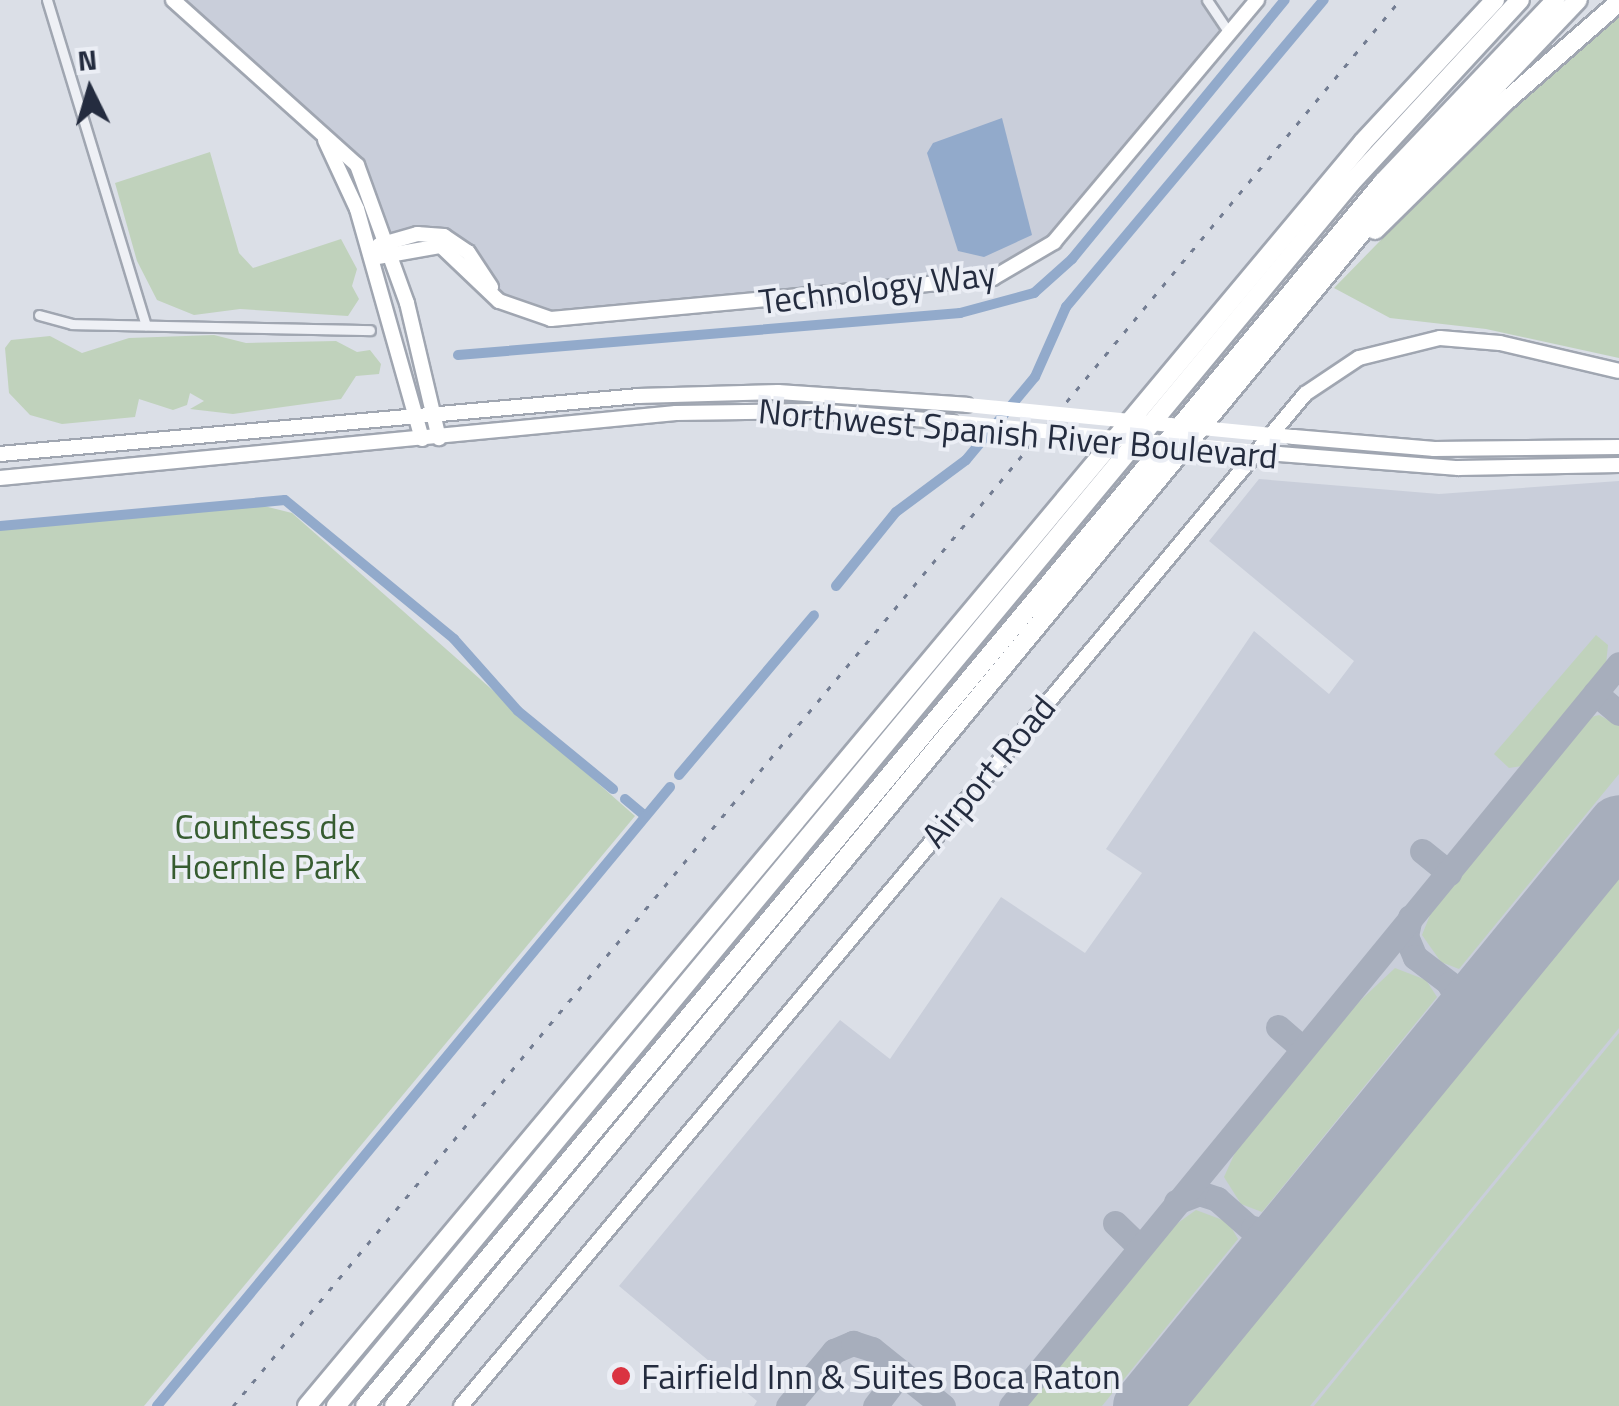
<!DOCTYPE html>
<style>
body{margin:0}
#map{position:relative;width:1619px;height:1406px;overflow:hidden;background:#dbdfe7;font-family:"Titillium Web",sans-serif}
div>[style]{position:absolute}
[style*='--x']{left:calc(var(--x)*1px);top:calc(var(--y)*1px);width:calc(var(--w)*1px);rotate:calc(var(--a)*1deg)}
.built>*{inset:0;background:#c9ceda}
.green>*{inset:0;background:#c0d2bc}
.water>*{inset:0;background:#92aacb}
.canal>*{height:10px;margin:-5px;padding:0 5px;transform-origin:5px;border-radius:5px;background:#92aacb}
.taxiway>*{height:25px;margin:-12.5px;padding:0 12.5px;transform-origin:12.5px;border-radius:12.5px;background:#a7aebc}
.runway>*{height:65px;margin:-32.5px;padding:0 32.5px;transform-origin:32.5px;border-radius:32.5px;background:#a7aebc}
.roads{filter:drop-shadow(2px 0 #a0a6b1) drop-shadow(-2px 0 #a0a6b1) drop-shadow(0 2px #a0a6b1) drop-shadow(0 -2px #a0a6b1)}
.street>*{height:9px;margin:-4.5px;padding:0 4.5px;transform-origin:4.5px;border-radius:4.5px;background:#eef0f5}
.secondary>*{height:14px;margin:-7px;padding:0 7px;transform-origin:7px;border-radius:7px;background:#fff}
.highway>*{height:18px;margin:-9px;padding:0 9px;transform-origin:9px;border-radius:9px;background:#fff}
.rail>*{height:2.5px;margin-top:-1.25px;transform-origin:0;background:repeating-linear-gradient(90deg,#737d92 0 5px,transparent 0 15px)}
.secondary-bridge>*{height:14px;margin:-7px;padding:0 7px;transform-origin:7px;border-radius:7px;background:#fff}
.dots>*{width:28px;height:28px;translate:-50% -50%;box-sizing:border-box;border:5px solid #ebeef5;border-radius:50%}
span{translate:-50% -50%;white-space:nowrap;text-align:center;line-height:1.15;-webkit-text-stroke:8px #ebeef5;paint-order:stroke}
.street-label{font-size:35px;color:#242c3f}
.park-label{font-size:35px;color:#365c30}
.poi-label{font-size:35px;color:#242c3f}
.left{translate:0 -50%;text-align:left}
.north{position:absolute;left:40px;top:40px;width:100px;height:100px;-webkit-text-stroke:8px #ebeef5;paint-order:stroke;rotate:355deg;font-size:28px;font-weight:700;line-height:40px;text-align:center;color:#242c3f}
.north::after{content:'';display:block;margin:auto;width:35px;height:45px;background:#242c3f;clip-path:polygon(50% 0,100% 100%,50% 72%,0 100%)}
</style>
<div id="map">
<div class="built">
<div style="clip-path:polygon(173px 0,1207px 0,1229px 33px,1054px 242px,1013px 271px,560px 319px,516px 311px,449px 238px,388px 243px,361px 171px)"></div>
<div style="clip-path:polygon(1259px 479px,1439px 494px,1619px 481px,1619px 1406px,754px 1406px,757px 1401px,619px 1286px,840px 1020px,890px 1059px,1001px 897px,1085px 953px,1142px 873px,1106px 849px,1254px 631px,1329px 694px,1354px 661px,1209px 541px)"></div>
</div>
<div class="green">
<div style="clip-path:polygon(1619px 12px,1619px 358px,1486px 329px,1390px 318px,1334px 288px,1549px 68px)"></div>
<div style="clip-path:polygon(210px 152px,239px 253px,253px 268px,341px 239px,357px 269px,352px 286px,359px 299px,348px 316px,240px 309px,194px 315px,157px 300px,137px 261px,115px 183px)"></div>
<div style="clip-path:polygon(214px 335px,246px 343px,336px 341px,357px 352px,370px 350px,381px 364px,379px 374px,356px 376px,341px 399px,233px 414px,190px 409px,204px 401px,190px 393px,187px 405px,173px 410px,139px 399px,135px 417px,62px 424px,30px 415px,9px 393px,5px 348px,11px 340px,50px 336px,82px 353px,129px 338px)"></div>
<div style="clip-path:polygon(260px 505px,292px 513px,635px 816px,144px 1406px,0 1406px,0 525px)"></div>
<div style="clip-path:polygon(1596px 635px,1608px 645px,1606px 664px,1522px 766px,1509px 768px,1494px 754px)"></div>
<div style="clip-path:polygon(1599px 715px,1619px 726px,1619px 774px,1459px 969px,1441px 962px,1422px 935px,1434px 905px,1584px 719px)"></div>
<div style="clip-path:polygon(1619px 877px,1619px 1028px,1310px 1406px,1186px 1406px)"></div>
<div style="clip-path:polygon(1395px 968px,1426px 980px,1437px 997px,1262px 1212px,1241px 1204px,1224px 1177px,1238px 1146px,1329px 1030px)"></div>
<div style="clip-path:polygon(1619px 1033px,1619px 1406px,1314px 1406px,1378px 1327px)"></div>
<div style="clip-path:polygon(1196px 1210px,1228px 1222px,1238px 1239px,1102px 1406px,1020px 1406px,1168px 1230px)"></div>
</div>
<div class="water">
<div style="clip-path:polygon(1002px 118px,1032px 235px,984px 257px,958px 251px,927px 153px,933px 143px)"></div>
</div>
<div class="canal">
<div style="--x:458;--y:355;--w:504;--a:-4.78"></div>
<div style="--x:960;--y:313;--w:77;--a:-15.1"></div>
<div style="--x:1034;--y:293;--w:51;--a:-41.8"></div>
<div style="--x:1072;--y:259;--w:335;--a:-50.6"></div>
<div style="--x:0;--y:526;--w:286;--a:-5.2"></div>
<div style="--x:285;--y:500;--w:219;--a:39.4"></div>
<div style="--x:454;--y:639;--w:96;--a:48.4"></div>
<div style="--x:518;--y:711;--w:123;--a:39.4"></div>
<div style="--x:836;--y:586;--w:95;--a:-51"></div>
<div style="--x:896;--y:512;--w:87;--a:-36.6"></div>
<div style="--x:966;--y:460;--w:108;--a:-50.3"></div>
<div style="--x:1035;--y:377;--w:77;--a:-66.1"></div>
<div style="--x:1066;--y:307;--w:401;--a:-50"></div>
<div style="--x:679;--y:775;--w:209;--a:-49.8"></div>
<div style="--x:625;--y:799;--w:26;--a:40"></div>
<div style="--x:157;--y:1406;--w:804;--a:-50.35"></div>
</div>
<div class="taxiway">
<div style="--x:1595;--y:693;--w:31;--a:40"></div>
<div style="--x:1422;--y:851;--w:35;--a:39"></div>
<div style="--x:1410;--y:917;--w:19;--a:102"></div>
<div style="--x:1406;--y:936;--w:23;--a:67"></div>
<div style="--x:1415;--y:957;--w:53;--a:37.3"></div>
<div style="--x:1457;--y:989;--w:34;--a:-10"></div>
<div style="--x:1449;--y:984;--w:21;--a:59"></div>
<div style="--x:1460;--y:1002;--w:21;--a:95"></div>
<div style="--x:1278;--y:1027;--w:33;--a:41"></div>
<div style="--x:1176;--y:1202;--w:25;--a:-21"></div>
<div style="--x:1199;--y:1193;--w:19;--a:18"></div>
<div style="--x:1217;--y:1199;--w:56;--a:41.4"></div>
<div style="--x:1259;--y:1236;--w:32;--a:92"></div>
<div style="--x:1115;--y:1223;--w:33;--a:44"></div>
<div style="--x:1253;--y:1228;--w:19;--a:16"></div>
<div style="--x:1271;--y:1233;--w:22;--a:-16"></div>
<div style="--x:788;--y:1406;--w:72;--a:-50.1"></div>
<div style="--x:834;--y:1351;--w:21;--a:-23"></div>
<div style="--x:853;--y:1343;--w:20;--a:18"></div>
<div style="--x:872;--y:1349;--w:91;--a:38.8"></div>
<div style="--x:875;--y:1406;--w:43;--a:-52.6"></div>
<div style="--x:1011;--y:1406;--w:959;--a:-50.67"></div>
</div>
<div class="runway">
<div style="--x:1145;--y:1406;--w:748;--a:-50.69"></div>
</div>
<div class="roads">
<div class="street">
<div style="--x:47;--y:0;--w:340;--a:73.1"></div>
<div style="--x:1207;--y:0;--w:40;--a:56"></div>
<div style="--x:39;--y:315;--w:34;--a:15"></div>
<div style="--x:72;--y:324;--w:298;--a:1.2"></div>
</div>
<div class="secondary">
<div style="--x:173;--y:0;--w:247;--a:41.9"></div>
<div style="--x:357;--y:165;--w:147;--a:70.1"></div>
<div style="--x:407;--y:303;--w:139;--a:76.7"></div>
<div style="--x:325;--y:140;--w:76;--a:65.1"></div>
<div style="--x:357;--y:209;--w:239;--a:74.2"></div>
<div style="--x:379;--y:245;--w:40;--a:-16"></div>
<div style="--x:417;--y:234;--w:27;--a:4"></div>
<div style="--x:444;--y:236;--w:29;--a:34"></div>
<div style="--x:468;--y:252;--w:42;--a:56.7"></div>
<div style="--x:372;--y:258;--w:70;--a:-9.9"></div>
<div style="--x:441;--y:246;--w:80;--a:43.5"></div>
<div style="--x:499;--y:301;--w:55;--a:19.1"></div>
<div style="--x:551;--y:319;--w:444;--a:-5.3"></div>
<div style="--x:993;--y:278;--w:71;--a:-30.5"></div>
<div style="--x:1054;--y:242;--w:316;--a:-50"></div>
<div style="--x:1294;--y:437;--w:141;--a:4.9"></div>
<div style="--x:1434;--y:449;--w:185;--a:-0.6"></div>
<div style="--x:0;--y:454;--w:641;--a:-5.19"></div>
<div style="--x:638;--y:396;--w:140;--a:-1.6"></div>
<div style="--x:778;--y:392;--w:189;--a:3.9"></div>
<div style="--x:1279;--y:454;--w:180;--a:4.5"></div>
<div style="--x:1458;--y:468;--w:161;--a:-1.1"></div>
<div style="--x:0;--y:478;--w:679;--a:-5.49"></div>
<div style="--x:676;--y:413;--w:140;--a:-0.8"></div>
<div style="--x:816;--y:411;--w:136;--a:4.6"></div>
<div style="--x:461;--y:1406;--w:1318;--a:-50.17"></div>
<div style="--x:1305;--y:394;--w:65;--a:-33.7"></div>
<div style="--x:1359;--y:358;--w:83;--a:-13.9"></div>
<div style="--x:1440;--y:338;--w:60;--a:4.8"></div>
<div style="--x:1500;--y:343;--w:122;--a:13.2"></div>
</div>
<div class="highway">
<div style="--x:1375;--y:230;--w:184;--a:-44.6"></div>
<div style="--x:1506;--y:101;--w:150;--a:-41.2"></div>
<div style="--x:307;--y:1406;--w:1647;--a:-50.12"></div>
<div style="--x:1363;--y:142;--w:194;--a:-47.1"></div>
<div style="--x:336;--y:1406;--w:1589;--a:-50.31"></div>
<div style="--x:1351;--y:183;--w:249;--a:-47.3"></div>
<div style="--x:365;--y:1406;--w:1592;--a:-50.25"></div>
<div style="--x:1383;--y:182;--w:251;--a:-46.5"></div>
<div style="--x:394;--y:1406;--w:1573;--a:-50.49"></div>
<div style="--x:1395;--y:192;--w:265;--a:-46.4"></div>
</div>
</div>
<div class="rail">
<div style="--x:233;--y:1406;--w:1827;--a:-50.31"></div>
</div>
<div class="secondary-bridge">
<div style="--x:967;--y:405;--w:329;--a:5.6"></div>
<div style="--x:952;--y:422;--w:329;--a:5.6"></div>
</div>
<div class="dots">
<div style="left:621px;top:1376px;background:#da3341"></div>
</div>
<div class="street-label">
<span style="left:877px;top:287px;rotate:-7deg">Technology Way</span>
<span style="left:1018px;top:433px;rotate:5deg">Northwest Spanish River Boulevard</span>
<span style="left:988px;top:771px;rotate:-50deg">Airport Road</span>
</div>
<div class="park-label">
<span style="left:265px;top:846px">Countess de<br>Hoernle Park</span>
</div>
<div class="poi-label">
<span class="left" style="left:641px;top:1376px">Fairfield Inn &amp; Suites Boca Raton</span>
</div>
<div class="north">N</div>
</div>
